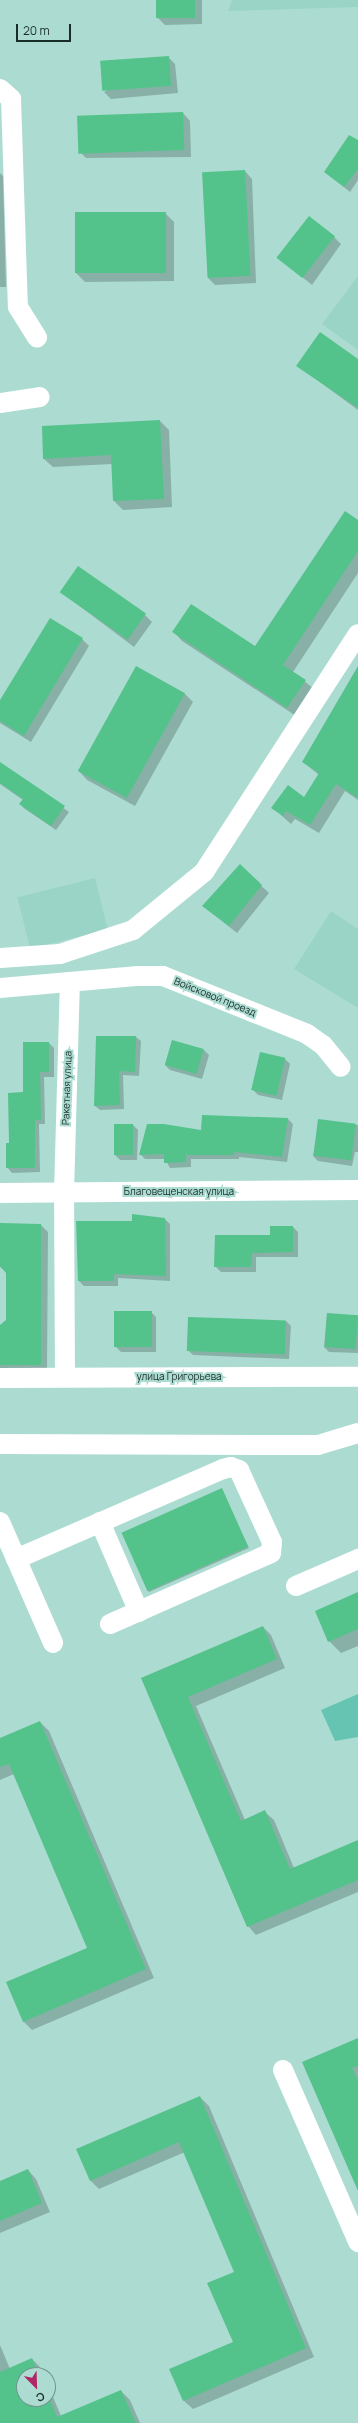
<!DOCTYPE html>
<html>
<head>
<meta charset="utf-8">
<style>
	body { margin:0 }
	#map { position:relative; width:358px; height:2423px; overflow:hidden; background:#acdcd1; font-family:Manrope,sans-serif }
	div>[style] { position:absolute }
	.built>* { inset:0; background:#9ad4c6; transform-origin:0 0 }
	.green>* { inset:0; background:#66c5b2 }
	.shadow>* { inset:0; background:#0003 }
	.building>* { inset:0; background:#54c28b; transform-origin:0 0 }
	.minor>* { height:20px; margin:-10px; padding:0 10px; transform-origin:10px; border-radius:10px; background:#fff }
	span { translate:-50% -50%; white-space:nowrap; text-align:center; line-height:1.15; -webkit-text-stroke:4px #acdcd1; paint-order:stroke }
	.street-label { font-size:10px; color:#192c28 }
	.north { position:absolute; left:16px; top:2367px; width:40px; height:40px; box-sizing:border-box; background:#acdcd1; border:1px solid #71968d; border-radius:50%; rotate:157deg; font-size:11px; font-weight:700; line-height:16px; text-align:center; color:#192c28 }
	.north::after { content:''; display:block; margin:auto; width:14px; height:18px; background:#b12765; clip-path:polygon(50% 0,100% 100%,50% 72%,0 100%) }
	.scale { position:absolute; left:16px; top:24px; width:55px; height:18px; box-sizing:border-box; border:2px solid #192c28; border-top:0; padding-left:5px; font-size:12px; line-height:14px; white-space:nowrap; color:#192c28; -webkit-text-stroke:3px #acdcd1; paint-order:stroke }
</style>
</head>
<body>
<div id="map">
	<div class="built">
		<div style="clip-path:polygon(232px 0,358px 0,358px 7px,228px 11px)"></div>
		<div style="clip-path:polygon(358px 276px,358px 350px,322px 324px)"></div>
		<div style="left:95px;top:878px;width:53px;height:80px;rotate:76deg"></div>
		<div style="clip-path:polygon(331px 911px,358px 929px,358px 1008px,294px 969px)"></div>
	</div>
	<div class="green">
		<div style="clip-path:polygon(358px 1694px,358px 1737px,335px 1741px,321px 1710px)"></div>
	</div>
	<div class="shadow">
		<div style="clip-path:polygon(157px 0,202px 0,202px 24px,165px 25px,157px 17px)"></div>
		<div style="clip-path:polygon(168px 57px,175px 64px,178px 93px,111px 99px,104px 92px)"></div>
		<div style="clip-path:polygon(183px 113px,190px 121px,191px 157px,86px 158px,79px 151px)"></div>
		<div style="clip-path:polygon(358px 141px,358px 180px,350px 192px,325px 172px)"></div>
		<div style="clip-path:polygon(245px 171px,252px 179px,256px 283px,215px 285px,208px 278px,204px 173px)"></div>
		<div style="clip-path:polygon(0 173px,3px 176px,6px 287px,0 287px)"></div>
		<div style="clip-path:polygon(165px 213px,174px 222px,174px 281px,85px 282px,76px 273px)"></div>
		<div style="clip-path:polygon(334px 237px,341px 244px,312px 285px,281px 260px)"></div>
		<div style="clip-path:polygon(358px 360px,358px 410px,298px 366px)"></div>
		<div style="clip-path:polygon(160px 421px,169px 430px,172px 507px,123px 510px,114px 501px,112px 464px,53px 467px,44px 459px)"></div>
		<div style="clip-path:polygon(358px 521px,358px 573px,293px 672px,314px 689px,296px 716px,182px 641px,174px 632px,256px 648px)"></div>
		<div style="clip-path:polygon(61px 592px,145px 615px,152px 622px,134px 647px)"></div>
		<div style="clip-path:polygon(82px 639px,89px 646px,31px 742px,0 723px,0 702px)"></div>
		<div style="clip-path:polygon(358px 667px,358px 800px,345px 791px,319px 833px,295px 819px,291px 824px,273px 808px,305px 799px,319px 775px,303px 762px)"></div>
		<div style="clip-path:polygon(184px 693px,193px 702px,135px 806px,87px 780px,79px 771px)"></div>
		<div style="clip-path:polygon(0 764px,69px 812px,56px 830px,25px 809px,20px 804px,23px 800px,0 784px)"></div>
		<div style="clip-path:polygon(240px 866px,269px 893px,237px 933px,203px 906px)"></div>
		<div style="clip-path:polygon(97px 1037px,136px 1037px,141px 1041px,139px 1076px,123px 1075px,124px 1109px,100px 1110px,95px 1106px)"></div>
		<div style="clip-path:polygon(172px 1041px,204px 1050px,209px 1055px,202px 1079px,170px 1070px,165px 1065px)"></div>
		<div style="clip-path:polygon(49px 1043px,54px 1048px,54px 1077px,44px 1077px,45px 1124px,39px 1124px,40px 1172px,12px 1173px,7px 1167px,24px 1093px)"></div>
		<div style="clip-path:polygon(285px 1059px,290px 1064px,282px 1100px,258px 1095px,253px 1090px)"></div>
		<div style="clip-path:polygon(288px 1119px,293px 1124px,287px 1162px,239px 1157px,239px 1159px,191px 1159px,191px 1167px,170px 1168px,165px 1159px,145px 1159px,140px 1154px,202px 1131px)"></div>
		<div style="clip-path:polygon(319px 1120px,358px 1125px,358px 1152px,355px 1152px,352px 1166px,318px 1161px,313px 1156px)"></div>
		<div style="clip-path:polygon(115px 1125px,133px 1125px,138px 1130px,137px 1160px,120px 1160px,115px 1155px)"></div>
		<div style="clip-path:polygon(165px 1219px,170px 1224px,170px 1281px,118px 1278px,118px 1286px,84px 1286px,79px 1281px,133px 1222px)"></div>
		<div style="clip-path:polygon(0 1224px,41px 1225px,48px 1232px,47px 1372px,0 1372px,0 1326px,7px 1320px,7px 1272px,0 1267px)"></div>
		<div style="clip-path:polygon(293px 1227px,298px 1232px,298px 1257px,256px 1257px,256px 1272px,221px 1272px,216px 1267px)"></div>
		<div style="clip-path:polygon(151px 1312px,156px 1317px,156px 1352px,121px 1352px,116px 1347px)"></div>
		<div style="clip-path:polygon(327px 1314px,358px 1316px,358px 1353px,329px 1352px,324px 1347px)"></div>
		<div style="clip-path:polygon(286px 1321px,291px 1326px,289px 1359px,193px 1355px,188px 1350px)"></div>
		<div style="clip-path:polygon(222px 1490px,249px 1548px,149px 1592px,147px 1589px)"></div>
		<div style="clip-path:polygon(358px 1593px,358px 1646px,341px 1653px,329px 1641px)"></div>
		<div style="clip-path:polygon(263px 1627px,271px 1635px,285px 1668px,196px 1706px,245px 1820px,265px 1812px,274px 1820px,294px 1868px,358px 1846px,358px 1892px,256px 1935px,248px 1926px,142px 1678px)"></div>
		<div style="clip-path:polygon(40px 1722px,49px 1731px,154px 1978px,32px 2030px,23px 2021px,88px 1948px,14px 1774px,0 1780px,0 1739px)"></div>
		<div style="clip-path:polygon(358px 2039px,358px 2189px,303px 2063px)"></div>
		<div style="clip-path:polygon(200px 2097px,209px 2106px,314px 2357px,193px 2409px,184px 2401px,171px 2369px,234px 2342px,235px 2272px,185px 2152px,99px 2189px,90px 2180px)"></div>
		<div style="clip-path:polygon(28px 2170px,36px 2179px,50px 2212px,0 2233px,0 2182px)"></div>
		<div style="clip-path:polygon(0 2345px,10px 2369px,32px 2359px,41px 2368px,44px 2375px,24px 2375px,24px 2399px,48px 2399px,48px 2385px,61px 2416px,121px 2391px,130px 2400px,140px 2423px,0 2423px)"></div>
	</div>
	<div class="building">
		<div style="left:156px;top:0;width:39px;height:18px"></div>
		<div style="left:169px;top:56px;width:30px;height:69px;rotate:86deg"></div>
		<div style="left:183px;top:112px;width:38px;height:106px;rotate:88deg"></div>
		<div style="clip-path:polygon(349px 135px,358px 140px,358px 169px,344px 187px,324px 172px)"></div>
		<div style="left:245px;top:170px;width:106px;height:43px;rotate:87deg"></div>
		<div style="left:166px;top:212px;width:61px;height:91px;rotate:90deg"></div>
		<div style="left:309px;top:216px;width:33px;height:53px;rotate:38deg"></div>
		<div style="clip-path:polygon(320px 332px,358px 359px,358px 408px,296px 366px)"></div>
		<div style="clip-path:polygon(160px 420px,164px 499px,113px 501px,111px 455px,43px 459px,42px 426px)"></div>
		<div style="clip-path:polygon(345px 511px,358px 520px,358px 551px,283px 665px,306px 680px,287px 708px,172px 632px,191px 604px,255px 646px)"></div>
		<div style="left:78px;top:566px;width:83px;height:32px;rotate:35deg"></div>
		<div style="clip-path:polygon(50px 618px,83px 638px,24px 736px,0 721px,0 700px)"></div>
		<div style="left:136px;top:666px;width:56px;height:120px;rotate:29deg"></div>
		<div style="clip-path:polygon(358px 666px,358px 798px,336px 784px,310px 825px,286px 811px,283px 816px,271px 808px,288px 785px,304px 797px,319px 773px,302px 762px)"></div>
		<div style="clip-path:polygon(0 762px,65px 806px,51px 826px,19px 804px,23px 799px,0 783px)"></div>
		<div style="clip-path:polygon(240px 864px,262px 885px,229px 926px,202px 906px)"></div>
		<div style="clip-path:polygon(96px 1036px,136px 1036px,135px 1072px,119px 1071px,120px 1105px,94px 1106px)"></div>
		<div style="left:172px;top:1040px;width:33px;height:26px;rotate:16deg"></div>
		<div style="clip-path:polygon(23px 1042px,49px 1042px,49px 1072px,40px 1072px,41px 1120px,35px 1120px,35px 1168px,6px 1168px,6px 1143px,9px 1143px,8px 1093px,23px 1092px)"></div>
		<div style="left:260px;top:1052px;width:26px;height:39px;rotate:13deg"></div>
		<div style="clip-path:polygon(202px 1115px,288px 1118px,282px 1157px,234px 1152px,234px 1155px,186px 1155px,186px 1162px,164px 1163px,164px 1154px,139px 1155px,147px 1124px,164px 1124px,201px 1130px)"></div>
		<div style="left:318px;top:1119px;width:38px;height:37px;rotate:7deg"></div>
		<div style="left:114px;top:1124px;width:19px;height:31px"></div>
		<div style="clip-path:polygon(132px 1214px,165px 1218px,166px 1276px,114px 1274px,114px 1281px,78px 1281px,76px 1221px,132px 1221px)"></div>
		<div style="clip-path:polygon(0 1223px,41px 1224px,41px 1365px,0 1365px,0 1325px,6px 1320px,6px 1273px,0 1266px)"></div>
		<div style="clip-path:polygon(270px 1226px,293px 1226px,293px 1252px,252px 1253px,251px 1267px,214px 1267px,215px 1235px,270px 1235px)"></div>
		<div style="left:114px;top:1311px;width:38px;height:36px"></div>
		<div style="left:327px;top:1313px;width:31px;height:34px;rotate:4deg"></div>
		<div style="left:188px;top:1317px;width:98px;height:34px;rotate:2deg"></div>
		<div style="left:222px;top:1488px;width:64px;height:110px;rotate:66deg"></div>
		<div style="clip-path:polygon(358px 1592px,358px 1629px,328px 1642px,315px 1611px)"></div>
		<div style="clip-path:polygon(263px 1626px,277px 1659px,188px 1697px,241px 1821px,265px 1810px,290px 1869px,358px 1840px,358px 1880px,247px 1927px,141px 1678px)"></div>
		<div style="clip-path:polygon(40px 1721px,146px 1969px,23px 2022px,6px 1982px,87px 1948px,9px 1764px,0 1767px,0 1738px)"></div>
		<div style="clip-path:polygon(358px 2038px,358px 2066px,352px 2068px,358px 2081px,358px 2191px,302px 2062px)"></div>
		<div style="clip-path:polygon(200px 2096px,306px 2348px,183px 2401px,169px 2369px,233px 2342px,207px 2283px,234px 2272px,179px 2142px,90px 2181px,76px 2149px)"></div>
		<div style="clip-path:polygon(28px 2169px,42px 2203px,0 2221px,0 2181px)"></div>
		<div style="clip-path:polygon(32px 2358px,39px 2375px,24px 2375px,24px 2399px,48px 2399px,48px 2396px,57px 2417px,121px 2390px,136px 2423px,0 2423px,0 2372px)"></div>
	</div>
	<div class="minor">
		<div style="left:0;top:89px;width:15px;rotate:42deg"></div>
		<div style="left:11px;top:99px;width:208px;rotate:88.1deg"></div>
		<div style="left:18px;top:307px;width:36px;rotate:58deg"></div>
		<div style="left:0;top:403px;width:40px;rotate:-8.5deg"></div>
		<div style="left:0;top:958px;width:60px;rotate:-3.8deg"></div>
		<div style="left:60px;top:954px;width:77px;rotate:-18.2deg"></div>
		<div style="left:133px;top:930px;width:92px;rotate:-39.2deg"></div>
		<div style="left:204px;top:872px;width:283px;rotate:-57.1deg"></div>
		<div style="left:0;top:988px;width:139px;rotate:-5deg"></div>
		<div style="left:138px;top:976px;width:25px"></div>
		<div style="left:163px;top:976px;width:155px;rotate:21.9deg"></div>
		<div style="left:307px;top:1034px;width:19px;rotate:35deg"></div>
		<div style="left:323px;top:1045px;width:28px;rotate:51deg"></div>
		<div style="left:0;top:1193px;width:358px;rotate:-0.5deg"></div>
		<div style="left:65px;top:1377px;width:184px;rotate:-90.3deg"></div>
		<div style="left:64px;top:1193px;width:211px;rotate:-88.4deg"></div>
		<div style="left:0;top:1378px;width:358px;rotate:-0.2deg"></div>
		<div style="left:0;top:1444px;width:318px;rotate:0.2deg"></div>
		<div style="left:318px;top:1445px;width:42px;rotate:-16.7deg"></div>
		<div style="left:0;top:1522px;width:132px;rotate:66.3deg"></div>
		<div style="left:100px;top:1522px;width:98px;rotate:66.6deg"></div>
		<div style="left:16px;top:1559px;width:226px;rotate:-23.5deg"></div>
		<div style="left:223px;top:1469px;width:8px;rotate:-14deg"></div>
		<div style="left:231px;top:1467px;width:9px;rotate:21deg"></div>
		<div style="left:239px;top:1470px;width:79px;rotate:65.4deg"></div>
		<div style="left:272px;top:1542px;width:11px;rotate:95deg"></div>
		<div style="left:271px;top:1553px;width:176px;rotate:156.2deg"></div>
		<div style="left:296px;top:1586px;width:68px;rotate:-23.5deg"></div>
		<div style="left:283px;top:2070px;width:188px;rotate:66.4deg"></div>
	</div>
	<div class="street-label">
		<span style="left:215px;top:997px;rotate:22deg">Войсковой проезд</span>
		<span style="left:67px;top:1088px;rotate:-88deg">Ракетная улица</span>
		<span style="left:179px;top:1192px">Благовещенская улица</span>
		<span style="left:179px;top:1377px">улица Григорьева</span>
	</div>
	<div class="north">С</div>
	<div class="scale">20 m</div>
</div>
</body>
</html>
